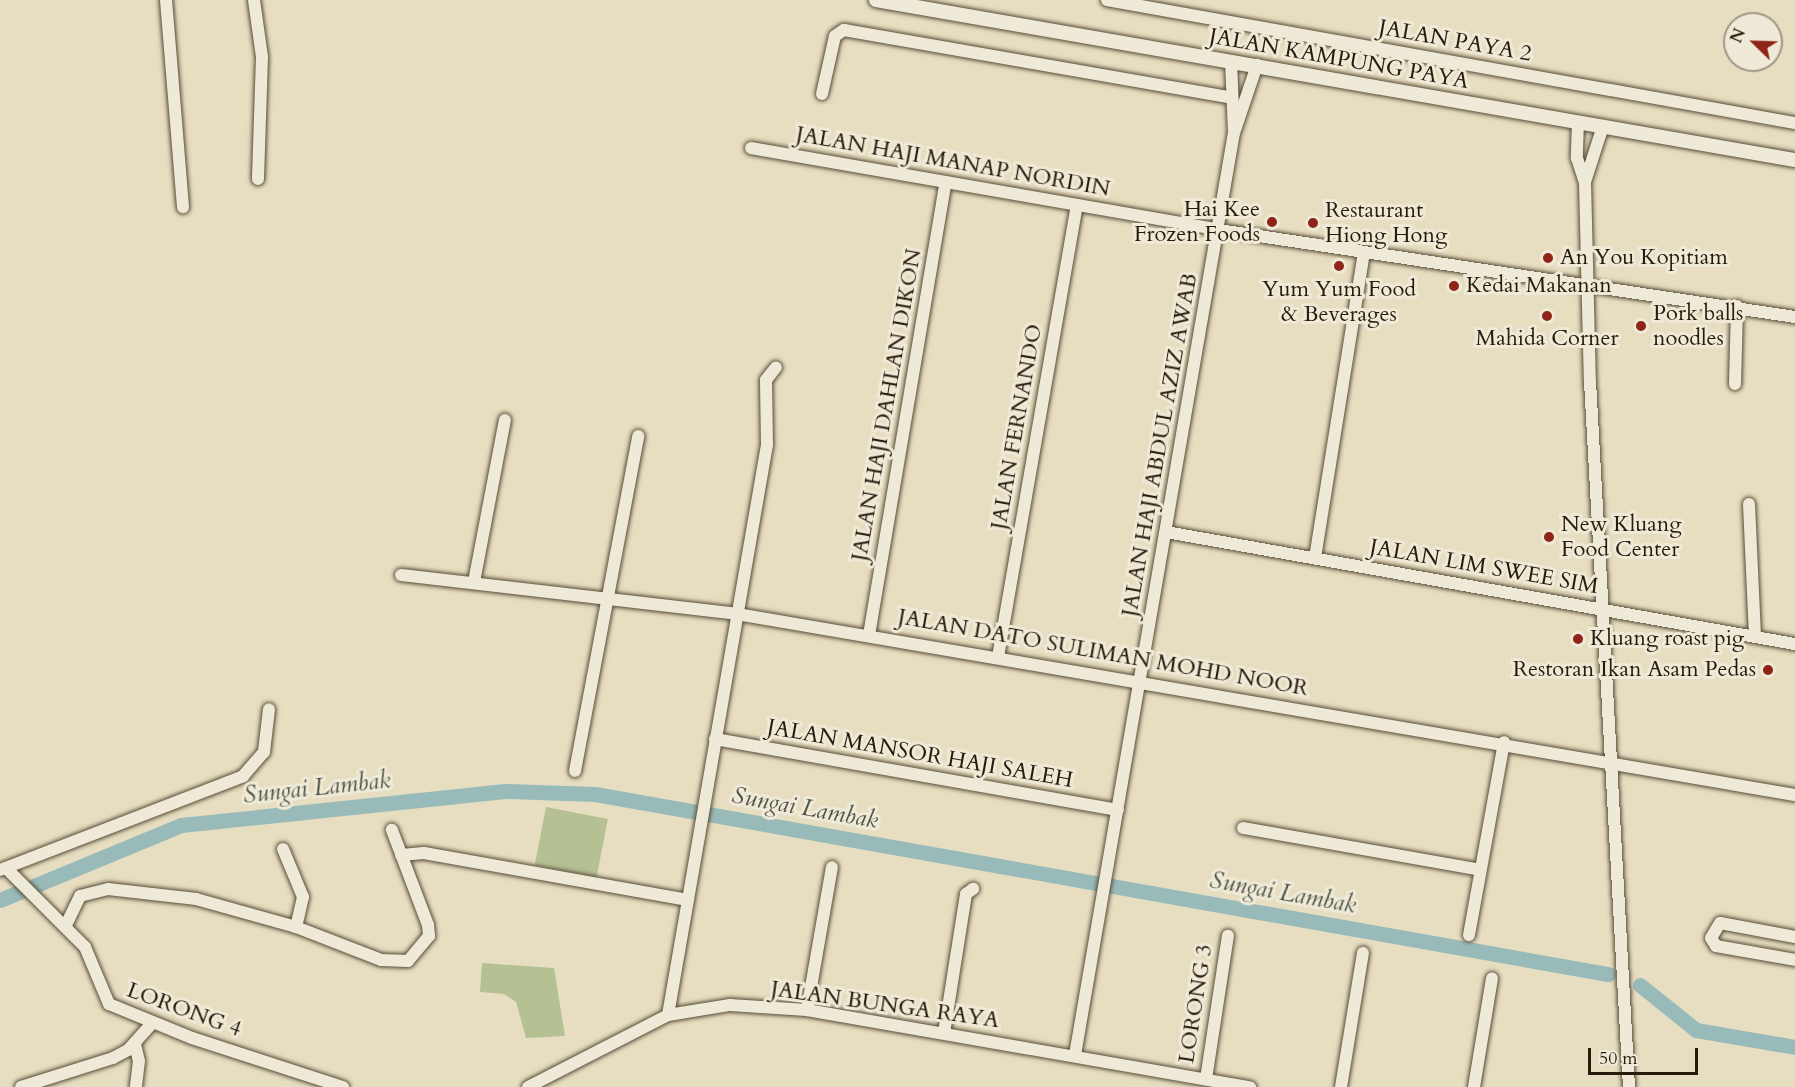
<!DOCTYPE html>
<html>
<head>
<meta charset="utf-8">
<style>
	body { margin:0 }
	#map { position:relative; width:1795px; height:1087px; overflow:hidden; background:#e7dec1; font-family:Cardo,serif }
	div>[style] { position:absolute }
	.green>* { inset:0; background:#b5c193; transform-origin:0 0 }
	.canal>* { height:15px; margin:-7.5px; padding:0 7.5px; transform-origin:7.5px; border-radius:7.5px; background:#98bbba }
	.roads { filter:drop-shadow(0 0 2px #574c38) drop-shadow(0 0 2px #574c38) }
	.minor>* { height:12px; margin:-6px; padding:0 6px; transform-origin:6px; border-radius:6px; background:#efead7 }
	.tertiary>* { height:14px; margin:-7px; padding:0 7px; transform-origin:7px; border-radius:7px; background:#efead7 }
	.dots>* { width:16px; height:16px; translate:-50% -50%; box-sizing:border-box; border:3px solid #efead7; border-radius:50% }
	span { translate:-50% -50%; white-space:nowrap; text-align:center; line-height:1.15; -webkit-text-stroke:6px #efead7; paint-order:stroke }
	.street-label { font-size:22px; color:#271b0a }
	.poi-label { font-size:22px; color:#271b0a }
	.right { translate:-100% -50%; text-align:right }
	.left { translate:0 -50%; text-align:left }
	.water-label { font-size:24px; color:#4f5348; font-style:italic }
	.north { position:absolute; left:1723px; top:12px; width:60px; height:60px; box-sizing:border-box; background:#efead7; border:2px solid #9f9785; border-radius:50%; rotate:293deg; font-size:16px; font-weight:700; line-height:24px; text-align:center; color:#271b0a }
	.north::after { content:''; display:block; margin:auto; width:21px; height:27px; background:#8f2418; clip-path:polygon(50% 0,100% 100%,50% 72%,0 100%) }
	.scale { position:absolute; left:1588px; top:1048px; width:110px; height:27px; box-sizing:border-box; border:3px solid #271b0a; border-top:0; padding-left:8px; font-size:18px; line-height:21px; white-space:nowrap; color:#271b0a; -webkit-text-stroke:4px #efead7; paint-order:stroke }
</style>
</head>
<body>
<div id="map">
	<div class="green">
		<div style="left:546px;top:807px;width:63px;height:59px;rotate:11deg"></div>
		<div style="clip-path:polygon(482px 963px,554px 968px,565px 1036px,526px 1038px,516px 1002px,504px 994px,480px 992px)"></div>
	</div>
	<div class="canal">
		<div style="left:0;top:900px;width:196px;rotate:-22.5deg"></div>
		<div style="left:181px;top:825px;width:328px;rotate:-6deg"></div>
		<div style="left:507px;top:791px;width:88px;rotate:2deg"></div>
		<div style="left:595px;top:794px;width:1029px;rotate:10.08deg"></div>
		<div style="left:1640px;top:985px;width:72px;rotate:38.8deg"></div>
		<div style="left:1696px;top:1030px;width:100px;rotate:9.7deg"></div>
	</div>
	<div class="roads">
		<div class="minor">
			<div style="left:166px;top:0;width:208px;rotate:85.3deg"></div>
			<div style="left:254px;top:0;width:58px;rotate:82deg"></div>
			<div style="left:262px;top:57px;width:122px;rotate:91.9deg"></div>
			<div style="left:1107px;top:0;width:699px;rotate:10.14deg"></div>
			<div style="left:1231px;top:61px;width:71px;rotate:87.6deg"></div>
			<div style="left:822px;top:94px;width:59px;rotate:-77.4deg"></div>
			<div style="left:835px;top:36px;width:11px;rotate:-34deg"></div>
			<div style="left:844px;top:30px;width:394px;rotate:9.9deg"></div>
			<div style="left:1578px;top:122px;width:36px;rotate:92deg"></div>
			<div style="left:1577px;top:158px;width:25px;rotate:72deg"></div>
			<div style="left:1585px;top:182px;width:199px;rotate:88.6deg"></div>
			<div style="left:1590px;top:381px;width:707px;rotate:86.84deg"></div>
			<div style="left:751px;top:148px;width:475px;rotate:9.9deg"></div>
			<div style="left:1219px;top:230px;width:583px;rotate:8.59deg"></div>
			<div style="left:1585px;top:182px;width:59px;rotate:-72.2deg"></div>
			<div style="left:1735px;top:384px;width:78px;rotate:-88.5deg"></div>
			<div style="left:1749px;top:504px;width:133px;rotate:87.4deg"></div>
			<div style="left:1166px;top:532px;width:639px;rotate:10.1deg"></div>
			<div style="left:1315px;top:558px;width:309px;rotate:-80.9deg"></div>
			<div style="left:401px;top:575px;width:338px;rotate:6.6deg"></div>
			<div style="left:737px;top:614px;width:1073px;rotate:9.71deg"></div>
			<div style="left:474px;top:582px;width:165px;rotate:-79.2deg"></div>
			<div style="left:869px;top:635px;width:459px;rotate:-80.4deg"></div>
			<div style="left:998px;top:657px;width:459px;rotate:-80.1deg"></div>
			<div style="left:715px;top:739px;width:409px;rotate:10deg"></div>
			<div style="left:575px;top:771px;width:341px;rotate:-79.3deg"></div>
			<div style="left:1243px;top:828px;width:241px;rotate:10deg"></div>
			<div style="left:283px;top:849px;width:52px;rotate:67.4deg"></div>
			<div style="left:303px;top:897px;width:31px;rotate:103deg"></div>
			<div style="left:401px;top:855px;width:23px;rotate:-5deg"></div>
			<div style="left:424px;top:853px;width:268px;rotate:10.1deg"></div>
			<div style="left:6px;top:868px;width:112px;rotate:45deg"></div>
			<div style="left:85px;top:947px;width:62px;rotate:67.2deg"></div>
			<div style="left:109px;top:1004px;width:90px;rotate:22.3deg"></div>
			<div style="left:192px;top:1038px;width:159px;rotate:18deg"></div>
			<div style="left:0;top:870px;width:261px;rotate:-21.1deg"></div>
			<div style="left:243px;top:776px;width:32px;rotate:-49deg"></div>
			<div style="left:264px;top:752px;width:43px;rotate:-83.4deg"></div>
			<div style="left:66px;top:925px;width:32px;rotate:-64deg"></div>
			<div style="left:80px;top:896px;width:29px;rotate:-14deg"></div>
			<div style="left:108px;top:889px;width:89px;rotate:6.5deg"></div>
			<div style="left:196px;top:899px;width:104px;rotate:15.6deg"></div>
			<div style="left:296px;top:927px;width:91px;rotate:21.2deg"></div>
			<div style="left:381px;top:960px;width:27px;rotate:2deg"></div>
			<div style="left:408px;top:961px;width:33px;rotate:-50deg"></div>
			<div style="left:429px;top:936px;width:11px;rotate:-95deg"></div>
			<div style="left:428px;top:925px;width:102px;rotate:-110.8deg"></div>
			<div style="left:1469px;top:935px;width:196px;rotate:-79.7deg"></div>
			<div style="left:1795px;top:937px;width:76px;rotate:-169.4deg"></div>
			<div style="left:1720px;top:923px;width:17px;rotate:121deg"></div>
			<div style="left:1711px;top:938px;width:9px;rotate:58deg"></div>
			<div style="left:1716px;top:946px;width:80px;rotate:10deg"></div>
			<div style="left:807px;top:1010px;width:145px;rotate:-80.1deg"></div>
			<div style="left:668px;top:1015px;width:579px;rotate:-80.15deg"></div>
			<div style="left:767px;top:445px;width:65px;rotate:-90.9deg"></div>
			<div style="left:766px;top:380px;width:16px;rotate:-52deg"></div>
			<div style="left:944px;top:1033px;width:141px;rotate:-81deg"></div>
			<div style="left:966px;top:894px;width:9px;rotate:-36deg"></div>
			<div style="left:135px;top:1044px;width:17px;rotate:77deg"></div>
			<div style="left:139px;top:1061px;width:26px;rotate:97deg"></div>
			<div style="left:1075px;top:1055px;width:936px;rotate:-80.22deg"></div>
			<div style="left:1234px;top:133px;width:72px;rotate:-71.3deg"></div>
			<div style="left:1206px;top:1079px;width:145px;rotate:-81.3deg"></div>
			<div style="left:21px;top:1087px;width:96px;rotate:-17.5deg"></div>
			<div style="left:113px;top:1058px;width:17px;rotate:-28deg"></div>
			<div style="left:128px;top:1050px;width:36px;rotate:-48deg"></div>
			<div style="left:528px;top:1087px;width:157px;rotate:-27.2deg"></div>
			<div style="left:668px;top:1015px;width:63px;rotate:-9.2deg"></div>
			<div style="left:730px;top:1005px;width:77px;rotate:3.7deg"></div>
			<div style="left:807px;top:1010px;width:450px;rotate:9.9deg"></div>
			<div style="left:1341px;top:1087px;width:136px;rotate:-80.7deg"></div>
			<div style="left:1474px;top:1087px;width:110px;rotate:-80.6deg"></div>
		</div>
		<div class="tertiary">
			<div style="left:876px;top:0;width:933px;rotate:9.88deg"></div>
		</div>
	</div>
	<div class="dots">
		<div style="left:1272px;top:222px;background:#8f2418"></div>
		<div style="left:1313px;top:223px;background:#8f2418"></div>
		<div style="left:1548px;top:258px;background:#8f2418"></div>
		<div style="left:1339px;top:266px;background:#8f2418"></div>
		<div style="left:1454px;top:286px;background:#8f2418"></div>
		<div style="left:1547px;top:316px;background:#8f2418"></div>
		<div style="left:1641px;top:326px;background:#8f2418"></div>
		<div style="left:1549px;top:537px;background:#8f2418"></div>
		<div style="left:1578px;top:639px;background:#8f2418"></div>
		<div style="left:1768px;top:670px;background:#8f2418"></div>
	</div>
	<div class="street-label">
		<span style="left:1455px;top:41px;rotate:10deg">JALAN PAYA 2</span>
		<span style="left:1339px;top:59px;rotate:10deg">JALAN KAMPUNG PAYA</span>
		<span style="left:953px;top:162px;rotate:10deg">JALAN HAJI MANAP NORDIN</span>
		<span style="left:887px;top:405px;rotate:-80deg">JALAN HAJI DAHLAN DIKON</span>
		<span style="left:1017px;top:427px;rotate:-80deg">JALAN FERNANDO</span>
		<span style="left:1160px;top:445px;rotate:-80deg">JALAN HAJI ABDUL AZIZ AWAB</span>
		<span style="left:1484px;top:567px;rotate:10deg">JALAN LIM SWEE SIM</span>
		<span style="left:1103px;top:653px;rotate:10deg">JALAN DATO SULIMAN MOHD NOOR</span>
		<span style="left:920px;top:754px;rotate:10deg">JALAN MANSOR HAJI SALEH</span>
		<span style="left:1196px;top:1004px;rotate:-81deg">LORONG 3</span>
		<span style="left:885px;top:1005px;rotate:8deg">JALAN BUNGA RAYA</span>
		<span style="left:184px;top:1010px;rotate:20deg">LORONG 4</span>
	</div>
	<div class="poi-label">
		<span class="right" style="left:1260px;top:222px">Hai Kee<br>Frozen Foods</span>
		<span class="left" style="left:1325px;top:223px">Restaurant<br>Hiong Hong</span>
		<span class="left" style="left:1560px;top:258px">An You Kopitiam</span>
		<span class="left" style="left:1466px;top:286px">Kedai Makanan</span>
		<span style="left:1339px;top:302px">Yum Yum Food<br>&amp; Beverages</span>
		<span class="left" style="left:1653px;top:326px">Pork balls<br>noodles</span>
		<span style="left:1547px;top:339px">Mahida Corner</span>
		<span class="left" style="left:1561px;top:537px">New Kluang<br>Food Center</span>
		<span class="left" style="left:1590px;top:639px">Kluang roast pig</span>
		<span class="right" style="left:1756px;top:670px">Restoran Ikan Asam Pedas</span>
	</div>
	<div class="water-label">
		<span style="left:317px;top:788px;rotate:-6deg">Sungai Lambak</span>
		<span style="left:805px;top:808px;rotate:10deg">Sungai Lambak</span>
		<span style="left:1283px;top:893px;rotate:10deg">Sungai Lambak</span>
	</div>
	<div class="north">N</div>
	<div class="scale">50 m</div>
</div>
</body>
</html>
